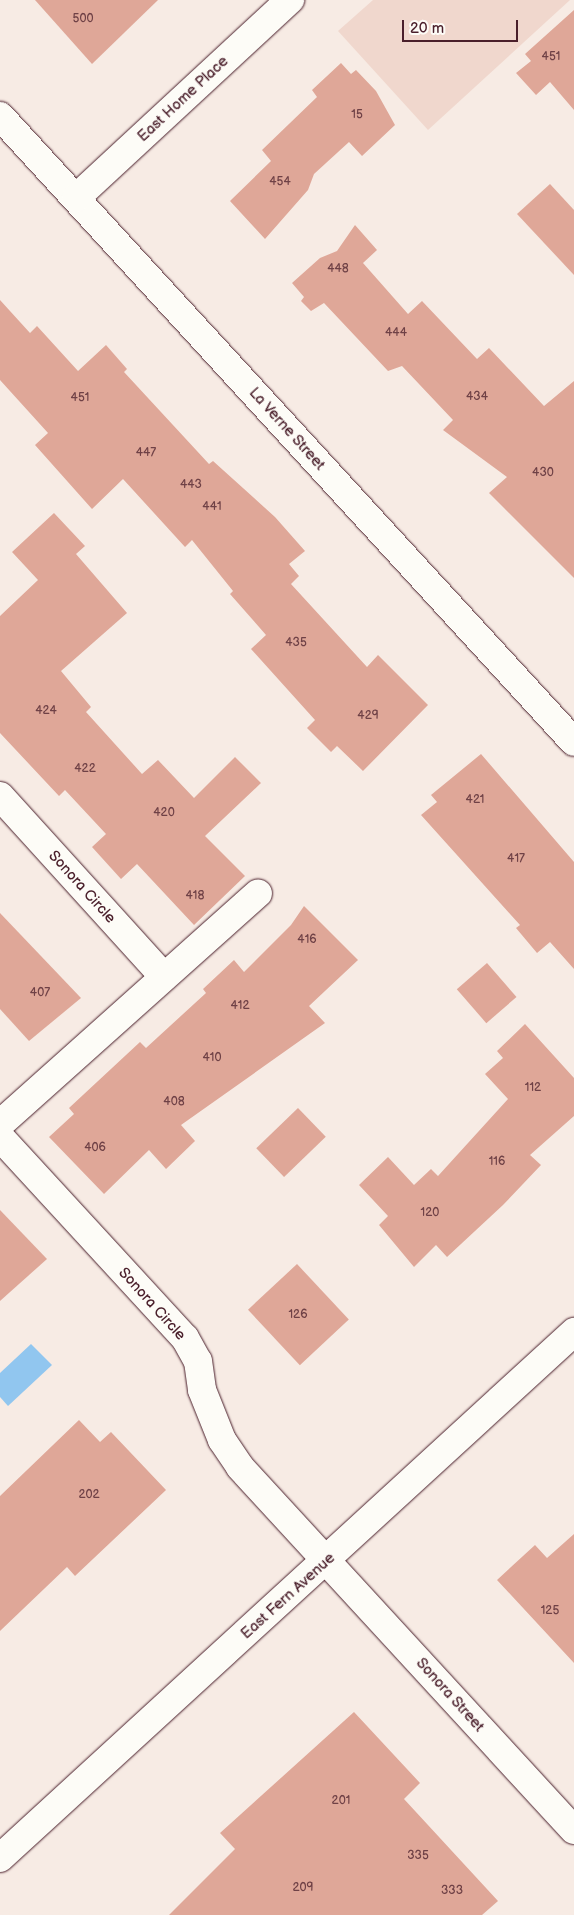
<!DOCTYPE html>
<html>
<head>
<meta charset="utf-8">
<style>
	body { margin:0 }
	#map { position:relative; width:574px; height:1915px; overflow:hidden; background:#f7ebe4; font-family:"Balsamiq Sans",sans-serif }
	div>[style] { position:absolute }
	.built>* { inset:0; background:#f0d7cd }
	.water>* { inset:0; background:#91c6ef }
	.building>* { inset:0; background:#dfa798; transform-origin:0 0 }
	.roads { filter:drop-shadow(0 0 1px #4a1f2b) drop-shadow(0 0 1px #4a1f2b) }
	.minor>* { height:28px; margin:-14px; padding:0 14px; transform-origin:14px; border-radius:14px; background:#fdfcf7 }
	.tertiary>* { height:28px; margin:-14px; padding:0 14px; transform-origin:14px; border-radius:14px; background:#fdfcf7 }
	span { translate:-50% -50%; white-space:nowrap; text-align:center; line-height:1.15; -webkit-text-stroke:5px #fdfcf7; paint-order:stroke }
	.number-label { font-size:12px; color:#6f4146 }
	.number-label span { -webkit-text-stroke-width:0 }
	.street-label { font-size:15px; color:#4a1f2b }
	.scale { position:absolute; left:402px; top:20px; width:116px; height:22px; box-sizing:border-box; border:2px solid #4a1f2b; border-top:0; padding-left:6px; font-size:15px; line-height:18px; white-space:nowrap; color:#4a1f2b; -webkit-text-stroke:4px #fdfcf7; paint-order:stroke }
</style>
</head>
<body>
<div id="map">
	<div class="built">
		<div style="clip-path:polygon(373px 0,570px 0,428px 130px,338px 31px)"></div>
	</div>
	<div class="water">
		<div style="clip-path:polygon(31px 1344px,52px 1365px,8px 1406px,0 1397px,0 1373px)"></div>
	</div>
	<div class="building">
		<div style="clip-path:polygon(35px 0,158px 0,92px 64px)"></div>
		<div style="clip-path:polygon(574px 10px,574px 110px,550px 82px,536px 95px,516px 73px,531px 61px,525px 54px)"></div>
		<div style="clip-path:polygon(341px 63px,351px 74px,356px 70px,376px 91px,395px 125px,362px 156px,349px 142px,314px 174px,308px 190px,265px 239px,230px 201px,271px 161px,262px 150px,317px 97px,312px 90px)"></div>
		<div style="clip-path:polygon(550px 184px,574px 210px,574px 275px,517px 214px)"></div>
		<div style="clip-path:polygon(355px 225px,377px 250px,363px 263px,408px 314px,422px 301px,477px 359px,489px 348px,544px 406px,574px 381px,574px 578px,489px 493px,507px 477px,443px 430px,453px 420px,402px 366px,388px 371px,324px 303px,311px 311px,301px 301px,304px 297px,292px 283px,320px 258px,337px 251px)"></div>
		<div style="clip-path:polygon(0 300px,30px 333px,37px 326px,78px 371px,106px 345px,127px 369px,124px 372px,209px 464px,213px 461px,275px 517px,305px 551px,289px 564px,299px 576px,291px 584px,367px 667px,378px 655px,428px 705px,363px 771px,337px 746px,331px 752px,307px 728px,315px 720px,251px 649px,266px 635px,230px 594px,233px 591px,192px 540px,185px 547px,123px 479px,92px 509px,35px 445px,48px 433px,0 380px)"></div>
		<div style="clip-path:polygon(54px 513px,85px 546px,76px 554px,127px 613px,61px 671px,91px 707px,86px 712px,142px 774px,158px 760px,194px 798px,235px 757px,261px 783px,205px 836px,245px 876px,194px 925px,137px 864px,121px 879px,92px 847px,106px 834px,65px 790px,59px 796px,0 733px,0 616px,38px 580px,12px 552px)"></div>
		<div style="clip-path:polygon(481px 754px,574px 862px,574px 969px,550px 942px,537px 953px,516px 928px,520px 925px,421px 815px,437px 802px,431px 795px)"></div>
		<div style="clip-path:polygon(304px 906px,358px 960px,309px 1006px,325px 1023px,181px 1125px,195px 1141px,166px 1169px,149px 1150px,104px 1194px,49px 1137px,74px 1114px,69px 1108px,140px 1042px,146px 1048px,206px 993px,203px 989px,234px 960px,244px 972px,291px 925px)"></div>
		<div style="clip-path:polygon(0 913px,81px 998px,29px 1041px,0 1009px)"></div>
		<div style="left:487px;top:963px;width:45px;height:40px;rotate:49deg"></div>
		<div style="clip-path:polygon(525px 1024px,574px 1078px,574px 1116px,530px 1155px,541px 1165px,503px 1205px,447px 1257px,436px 1245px,414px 1267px,379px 1225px,388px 1216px,359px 1185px,388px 1157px,414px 1185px,431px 1169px,438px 1176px,508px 1099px,485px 1074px,503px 1058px,497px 1051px)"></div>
		<div style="left:298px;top:1108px;width:40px;height:58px;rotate:46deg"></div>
		<div style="clip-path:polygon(0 1210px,47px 1259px,0 1301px)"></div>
		<div style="left:297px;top:1264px;width:76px;height:67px;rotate:47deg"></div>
		<div style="clip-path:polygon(79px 1420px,100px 1442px,111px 1432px,166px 1490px,75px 1576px,67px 1567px,0 1631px,0 1496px)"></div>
		<div style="clip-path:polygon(574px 1534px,574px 1663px,497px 1580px,535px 1545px,547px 1558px)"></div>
		<div style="clip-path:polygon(354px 1712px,420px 1783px,404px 1799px,498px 1901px,482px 1915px,169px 1915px,235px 1849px,220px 1833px)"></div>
	</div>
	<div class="roads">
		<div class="minor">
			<div style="left:0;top:116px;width:849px;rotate:47.48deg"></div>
			<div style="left:76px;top:198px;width:292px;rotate:-42.8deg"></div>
			<div style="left:0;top:796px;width:244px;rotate:47.8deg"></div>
			<div style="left:0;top:1124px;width:346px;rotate:-41.8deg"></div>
			<div style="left:0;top:1137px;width:273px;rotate:47.4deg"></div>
			<div style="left:185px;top:1338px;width:26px;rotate:61deg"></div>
			<div style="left:198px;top:1361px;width:29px;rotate:82deg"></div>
			<div style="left:202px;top:1390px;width:54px;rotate:68.2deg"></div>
			<div style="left:222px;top:1440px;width:32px;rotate:56deg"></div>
			<div style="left:240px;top:1467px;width:493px;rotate:47.4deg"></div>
		</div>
		<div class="tertiary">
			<div style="left:0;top:1858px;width:779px;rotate:-42.5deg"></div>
		</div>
	</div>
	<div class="number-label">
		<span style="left:83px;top:19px">500</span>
		<span style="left:551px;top:57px">451</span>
		<span style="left:357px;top:115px">15</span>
		<span style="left:280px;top:182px">454</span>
		<span style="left:338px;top:269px">448</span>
		<span style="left:396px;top:333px">444</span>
		<span style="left:477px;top:397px">434</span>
		<span style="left:80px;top:398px">451</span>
		<span style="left:146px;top:453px">447</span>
		<span style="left:543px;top:473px">430</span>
		<span style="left:191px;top:485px">443</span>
		<span style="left:212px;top:507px">441</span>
		<span style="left:296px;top:643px">435</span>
		<span style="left:46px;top:711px">424</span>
		<span style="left:368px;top:716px">429</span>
		<span style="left:85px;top:769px">422</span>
		<span style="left:475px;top:800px">421</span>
		<span style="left:164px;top:813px">420</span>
		<span style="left:516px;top:859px">417</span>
		<span style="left:195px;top:896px">418</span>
		<span style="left:307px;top:940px">416</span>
		<span style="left:40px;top:993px">407</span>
		<span style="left:240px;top:1006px">412</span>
		<span style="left:212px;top:1058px">410</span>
		<span style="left:533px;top:1088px">112</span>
		<span style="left:174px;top:1102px">408</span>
		<span style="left:95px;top:1148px">406</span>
		<span style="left:497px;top:1162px">116</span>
		<span style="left:430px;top:1213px">120</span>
		<span style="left:298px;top:1315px">126</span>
		<span style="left:89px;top:1495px">202</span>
		<span style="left:550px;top:1611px">125</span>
		<span style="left:341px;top:1801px">201</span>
		<span style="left:418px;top:1856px">335</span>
		<span style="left:303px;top:1888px">209</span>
		<span style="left:452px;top:1891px">333</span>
	</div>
	<div class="street-label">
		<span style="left:183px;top:99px;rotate:-43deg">East Home Place</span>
		<span style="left:287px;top:429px;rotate:48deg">La Verne Street</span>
		<span style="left:82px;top:887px;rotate:48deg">Sonora Circle</span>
		<span style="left:152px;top:1304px;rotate:48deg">Sonora Circle</span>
		<span style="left:288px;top:1596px;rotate:-42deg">East Fern Avenue</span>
		<span style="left:450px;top:1695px;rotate:48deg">Sonora Street</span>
	</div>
	<div class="scale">20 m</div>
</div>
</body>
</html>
